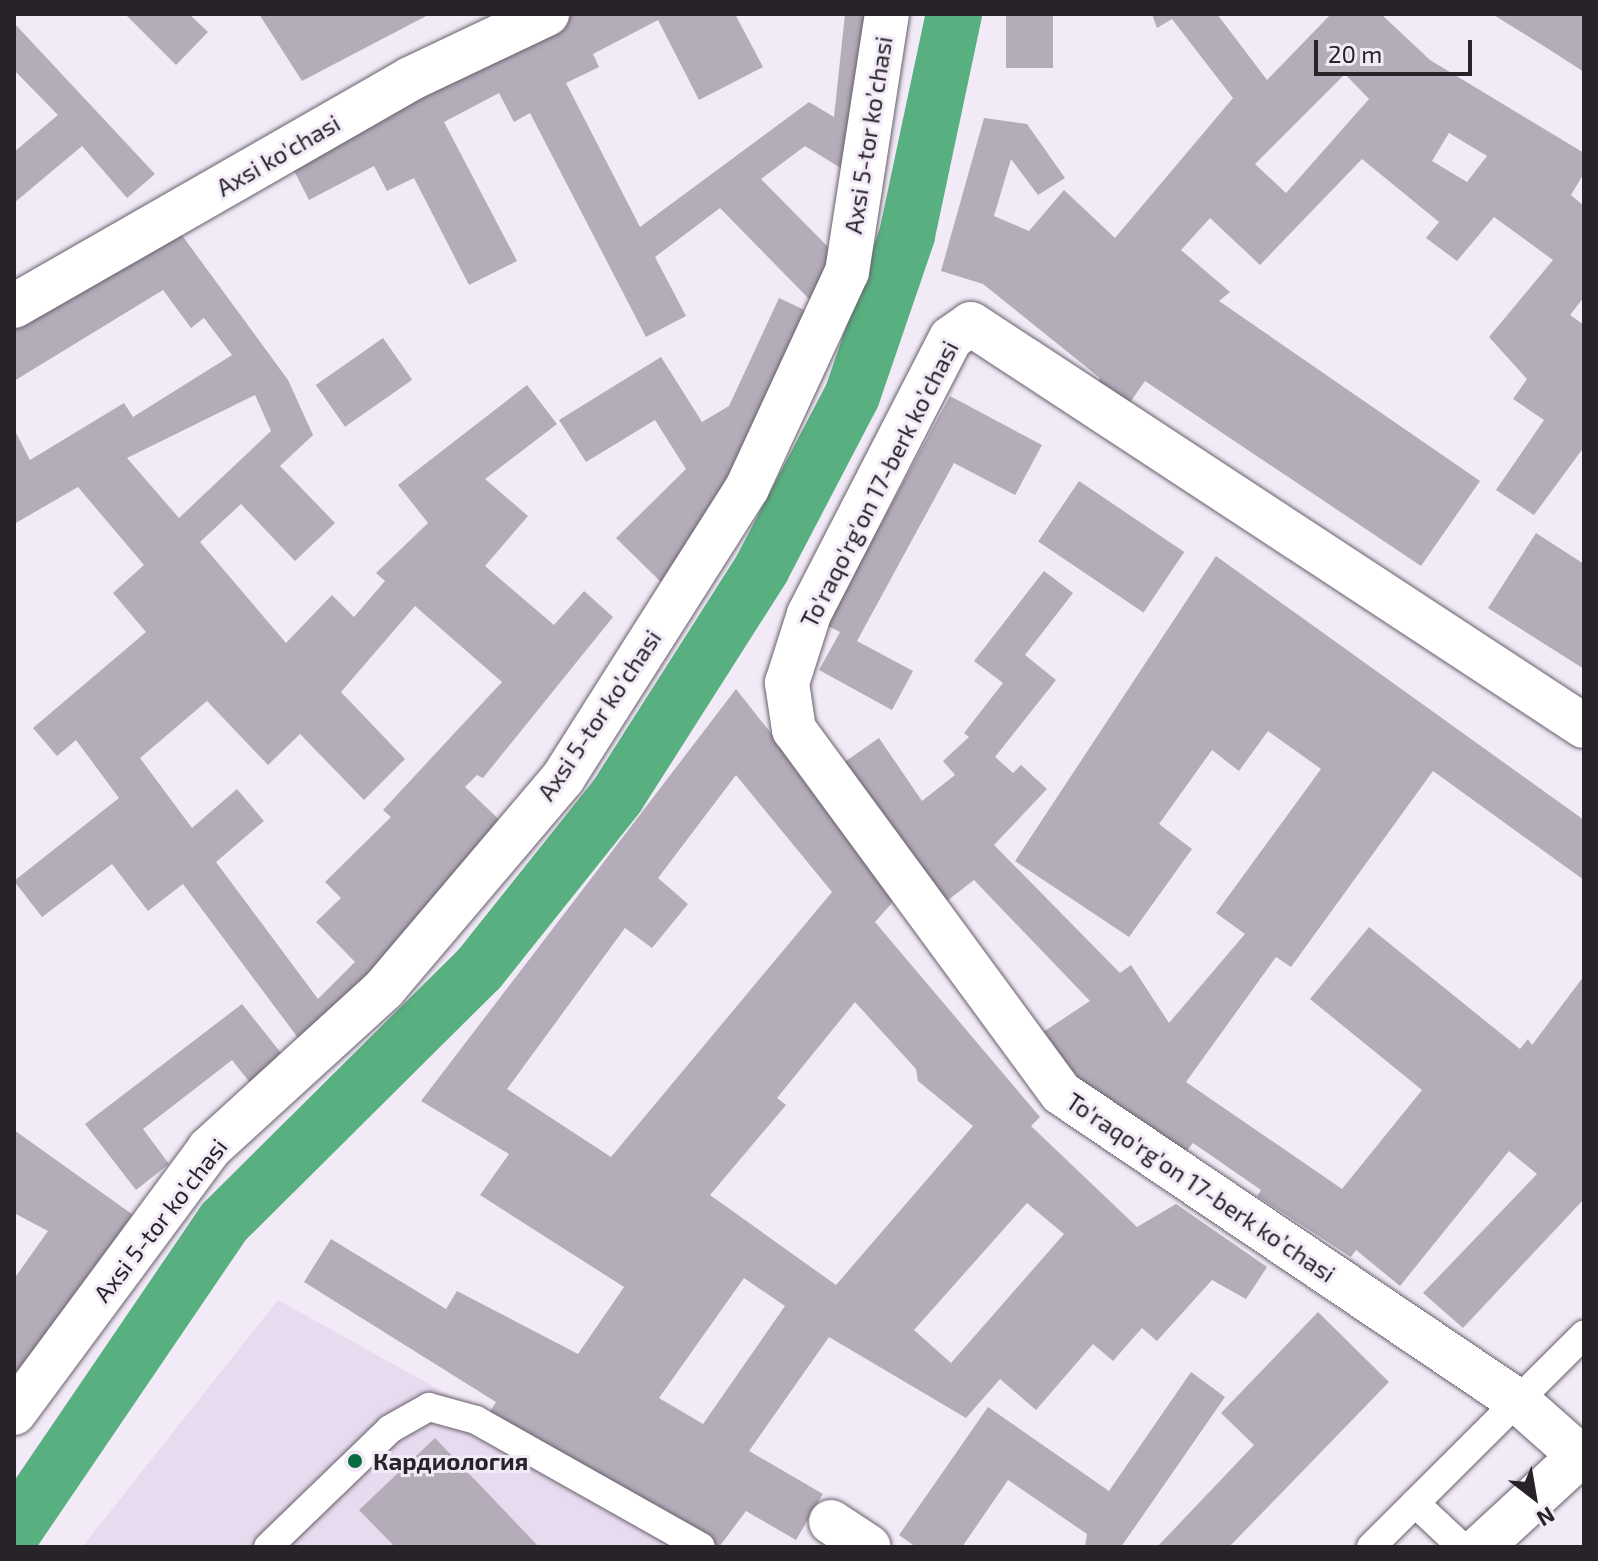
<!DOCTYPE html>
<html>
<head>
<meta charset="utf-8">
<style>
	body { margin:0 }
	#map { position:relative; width:1598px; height:1561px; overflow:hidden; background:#f2eaf7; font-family:"Exo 2",sans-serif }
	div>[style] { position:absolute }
	.built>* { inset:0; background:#e8dbef }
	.canal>* { height:56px; margin:-28px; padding:0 28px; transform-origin:28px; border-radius:28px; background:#58af80 }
	.building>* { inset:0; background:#b4acb9; transform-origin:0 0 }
	.roads { filter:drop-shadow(0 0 2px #67606b) drop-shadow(0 0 2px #67606b) }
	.service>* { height:28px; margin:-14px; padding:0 14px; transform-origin:14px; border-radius:14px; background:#fff }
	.minor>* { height:44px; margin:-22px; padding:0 22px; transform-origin:22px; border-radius:22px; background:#fff }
	.tertiary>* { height:44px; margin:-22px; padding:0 22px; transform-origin:22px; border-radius:22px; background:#fff }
	.secondary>* { height:44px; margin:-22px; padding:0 22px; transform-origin:22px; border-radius:22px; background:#fff }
	.dots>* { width:22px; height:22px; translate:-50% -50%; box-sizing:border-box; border:4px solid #f2eaf7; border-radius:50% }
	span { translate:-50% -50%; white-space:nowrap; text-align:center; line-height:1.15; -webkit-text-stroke:6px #f2eaf7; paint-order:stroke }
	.street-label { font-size:24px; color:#272328 }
	.poi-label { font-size:24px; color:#272328; font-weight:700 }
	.left { translate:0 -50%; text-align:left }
	.frame { position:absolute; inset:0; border:16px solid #272328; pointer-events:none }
	.north { position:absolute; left:1494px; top:1457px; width:80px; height:80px; -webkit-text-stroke:6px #f2eaf7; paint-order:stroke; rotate:149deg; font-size:22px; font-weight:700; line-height:32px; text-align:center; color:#272328 }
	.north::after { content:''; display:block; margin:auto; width:28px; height:36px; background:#272328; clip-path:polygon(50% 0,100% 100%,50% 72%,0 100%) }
	.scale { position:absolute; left:1314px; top:40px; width:158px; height:36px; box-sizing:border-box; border:4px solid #272328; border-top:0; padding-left:10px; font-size:24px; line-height:28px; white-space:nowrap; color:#272328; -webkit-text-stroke:6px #f2eaf7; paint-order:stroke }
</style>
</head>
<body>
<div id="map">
	<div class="built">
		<div style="clip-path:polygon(278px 1300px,488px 1417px,717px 1547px,82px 1547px)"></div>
	</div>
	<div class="canal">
		<div style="left:14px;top:1531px;width:374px;rotate:-55.8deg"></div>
		<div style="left:224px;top:1222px;width:359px;rotate:-44.8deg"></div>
		<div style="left:479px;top:969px;width:221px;rotate:-51.4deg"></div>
		<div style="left:617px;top:796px;width:270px;rotate:-57.5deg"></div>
		<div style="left:762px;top:568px;width:194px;rotate:-62.4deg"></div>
		<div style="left:852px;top:396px;width:170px;rotate:-71.1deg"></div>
		<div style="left:907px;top:235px;width:226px;rotate:-78deg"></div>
	</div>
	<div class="building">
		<div style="clip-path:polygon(125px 14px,189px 14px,208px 32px,176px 65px)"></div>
		<div style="clip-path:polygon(259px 14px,430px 14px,302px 81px)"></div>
		<div style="clip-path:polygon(567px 14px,735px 14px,763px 67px,699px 100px,658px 20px,593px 54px,599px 67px,566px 83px,640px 227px,809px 102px,834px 117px,845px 14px,877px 14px,844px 170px,805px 146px,761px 179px,833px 252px,811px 301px,720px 208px,655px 257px,686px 316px,646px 337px,530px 113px,514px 122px,499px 93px,444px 122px,517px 261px,469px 285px,414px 178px,387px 191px,374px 166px,309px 200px,288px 159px)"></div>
		<div style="left:1006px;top:14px;width:47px;height:54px"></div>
		<div style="clip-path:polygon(evenodd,1152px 14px,1217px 14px,1267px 80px,1331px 14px,1381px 14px,1430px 60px,1584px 153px,1584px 173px,1571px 195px,1584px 206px,1584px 297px,1570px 315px,1584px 325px,1584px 447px,1534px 515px,1496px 490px,1544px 420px,1513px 399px,1527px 379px,1489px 337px,1553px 260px,1494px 217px,1457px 261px,1426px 238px,1439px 222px,1362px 159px,1260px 265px,1210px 218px,1181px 250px,1230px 292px,1219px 301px,1480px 481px,1421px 566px,1145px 381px,1124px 411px,1092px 393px,1100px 378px,983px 284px,941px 271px,984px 118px,1027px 124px,1065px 178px,1038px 195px,1011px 159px,994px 216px,1029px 231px,1064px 190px,1115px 238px,1233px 98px,1172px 19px,1157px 28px,1152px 14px,1345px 74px,1369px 99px,1286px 193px,1255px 164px,1345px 74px,1152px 14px,1449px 133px,1487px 156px,1467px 182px,1432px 161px,1449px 133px)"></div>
		<div style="clip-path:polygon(1492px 14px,1584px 14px,1584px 72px,1550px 50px)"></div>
		<div style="clip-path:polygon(14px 23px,155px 174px,127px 198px,82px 146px,14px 203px,14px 152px,58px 115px,14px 70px)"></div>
		<div style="clip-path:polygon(evenodd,173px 223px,288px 380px,313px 435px,280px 466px,335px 523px,295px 561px,241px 504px,200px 542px,286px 643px,332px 595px,354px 617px,385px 581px,376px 573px,428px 523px,398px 485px,527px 385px,557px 424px,485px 479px,528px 516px,485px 566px,554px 625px,584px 591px,613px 617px,483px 778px,477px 775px,465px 787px,512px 832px,310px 1054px,183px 884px,148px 911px,112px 864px,42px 917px,14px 881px,119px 798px,76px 740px,57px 756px,33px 728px,146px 632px,113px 593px,144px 565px,78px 487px,14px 524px,14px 429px,30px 460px,124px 403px,133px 417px,232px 355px,204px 318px,191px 328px,163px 290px,14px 381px,14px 317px,173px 223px,255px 395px,271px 431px,179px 518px,127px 458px,255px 395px,173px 223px,415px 606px,502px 682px,383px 810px,391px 817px,325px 882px,341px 898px,316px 922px,355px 962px,318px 999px,216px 862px,264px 821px,237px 789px,192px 828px,140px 758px,207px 701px,268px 765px,300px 734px,364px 800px,405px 759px,341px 692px,415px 606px)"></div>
		<div style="clip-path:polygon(779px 298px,815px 315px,738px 482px,665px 586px,616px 538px,686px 469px,655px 420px,586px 462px,559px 420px,661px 357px,702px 422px,729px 406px)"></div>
		<div style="left:383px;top:338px;width:51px;height:82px;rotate:55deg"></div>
		<div style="clip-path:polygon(950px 396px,1042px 445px,1015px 495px,954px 463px,857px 641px,913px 671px,892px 710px,819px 670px,840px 632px,826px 625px)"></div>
		<div style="left:1079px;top:481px;width:127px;height:73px;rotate:34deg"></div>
		<div style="clip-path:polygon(1536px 533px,1584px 564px,1584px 669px,1488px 608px)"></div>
		<div style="clip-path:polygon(1216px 556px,1584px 820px,1584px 880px,1433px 771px,1291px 967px,1276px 957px,1186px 1082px,1342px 1189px,1422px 1090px,1310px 999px,1369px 927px,1520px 1049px,1528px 1039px,1532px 1045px,1584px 976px,1584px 1199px,1463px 1328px,1423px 1293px,1537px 1174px,1509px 1151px,1400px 1286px,1356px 1250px,1351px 1257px,1257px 1196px,1261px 1190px,1193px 1143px,1179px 1160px,1093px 1106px,1043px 1032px,1090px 1001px,974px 880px,934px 911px,833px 770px,879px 738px,922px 801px,955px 775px,943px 761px,969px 737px,964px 733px,1003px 683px,974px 661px,1044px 571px,1073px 593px,1025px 655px,1056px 680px,995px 757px,1013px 773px,1021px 765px,1047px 789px,994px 845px,1120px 973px,1131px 965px,1169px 1023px,1245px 934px,1216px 913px,1321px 769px,1268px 731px,1239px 771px,1212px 750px,1159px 824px,1192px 849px,1129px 937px,1015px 861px)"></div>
		<div style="clip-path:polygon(evenodd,736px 689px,899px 895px,875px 922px,1040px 1117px,1031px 1126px,1137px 1227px,1176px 1204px,1267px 1267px,1246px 1299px,1212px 1280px,1157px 1341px,1142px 1328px,1113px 1361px,1093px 1344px,1036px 1410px,1000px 1379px,966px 1418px,829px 1337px,749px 1451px,823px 1494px,796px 1540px,746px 1511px,719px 1547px,489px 1413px,496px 1402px,304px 1282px,331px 1239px,446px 1309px,457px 1291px,578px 1354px,624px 1287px,480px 1195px,509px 1154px,421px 1101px,736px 689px,736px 775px,832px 892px,611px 1157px,507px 1089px,625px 928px,652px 948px,688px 904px,658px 878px,736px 775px,736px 689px,855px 1002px,916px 1069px,918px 1081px,973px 1126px,836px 1285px,710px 1195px,786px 1105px,777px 1098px,855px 1002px,736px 689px,1027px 1203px,1064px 1234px,951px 1363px,914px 1330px,1027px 1203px,736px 689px,744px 1278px,785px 1306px,703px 1424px,659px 1398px,744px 1278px)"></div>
		<div style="clip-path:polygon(242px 1004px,293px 1068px,259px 1094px,232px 1060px,143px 1129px,169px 1164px,136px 1190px,85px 1124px)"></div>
		<div style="clip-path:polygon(14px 1130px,136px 1217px,14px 1386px,14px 1279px,48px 1231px,14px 1213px)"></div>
		<div style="clip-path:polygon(1318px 1312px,1389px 1382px,1229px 1547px,1157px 1547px,1254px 1445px,1221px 1413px)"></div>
		<div style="clip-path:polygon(1191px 1372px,1225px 1397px,1121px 1547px,1085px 1547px,1087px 1534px,1008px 1480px,962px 1547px,916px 1547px,899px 1535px,988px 1407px,1109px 1491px)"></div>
		<div style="clip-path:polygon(435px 1438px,539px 1547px,395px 1547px,359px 1510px)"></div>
	</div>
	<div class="roads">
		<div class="service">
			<div style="left:1415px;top:1503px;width:64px;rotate:43.1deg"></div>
			<div style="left:268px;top:1547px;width:170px;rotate:-44deg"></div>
			<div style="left:390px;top:1429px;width:45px;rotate:-29.4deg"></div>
			<div style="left:429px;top:1407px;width:49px;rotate:15.5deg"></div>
			<div style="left:476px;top:1420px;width:258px;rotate:29.4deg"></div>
			<div style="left:1371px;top:1547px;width:301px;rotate:-44.9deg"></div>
		</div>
		<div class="minor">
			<div style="left:14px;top:1413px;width:328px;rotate:-53.5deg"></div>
			<div style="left:209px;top:1149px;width:237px;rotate:-42.4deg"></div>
			<div style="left:384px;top:989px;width:277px;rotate:-49.7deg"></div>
			<div style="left:563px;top:778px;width:343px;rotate:-57.6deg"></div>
			<div style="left:747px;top:488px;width:238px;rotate:-65.2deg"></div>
			<div style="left:847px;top:272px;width:261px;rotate:-81.2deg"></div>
			<div style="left:1580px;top:1456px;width:81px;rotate:-138.5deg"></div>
			<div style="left:1519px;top:1402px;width:552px;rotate:-145.99deg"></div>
			<div style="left:1061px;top:1093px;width:451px;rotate:-126.3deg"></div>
			<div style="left:794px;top:730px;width:48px;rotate:-98.5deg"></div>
			<div style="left:787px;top:683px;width:72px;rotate:-72.3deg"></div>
			<div style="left:809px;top:614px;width:310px;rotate:-62.8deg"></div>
			<div style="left:951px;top:338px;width:24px;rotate:-35deg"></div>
			<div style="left:971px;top:324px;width:733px;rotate:33.26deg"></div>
			<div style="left:831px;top:1522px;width:45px;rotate:33.3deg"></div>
		</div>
		<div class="tertiary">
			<div style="left:14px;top:306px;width:456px;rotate:-29.8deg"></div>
			<div style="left:410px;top:79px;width:152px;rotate:-25.4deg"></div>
		</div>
		<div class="secondary">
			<div style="left:1481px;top:1547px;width:140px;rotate:-42.7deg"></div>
		</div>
	</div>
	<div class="dots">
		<div style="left:355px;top:1461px;background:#056c42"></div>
	</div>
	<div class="street-label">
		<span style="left:868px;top:135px;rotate:-81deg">Аxsi 5-tor koʼchasi</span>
		<span style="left:278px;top:155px;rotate:-30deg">Axsi ko'chasi</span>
		<span style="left:879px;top:484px;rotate:-63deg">To'raqo'rg'on 17-berk koʼchasi</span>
		<span style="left:599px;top:715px;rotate:-56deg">Аxsi 5-tor koʼchasi</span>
		<span style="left:1201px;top:1187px;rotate:34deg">To'raqo'rg'on 17-berk koʼchasi</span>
		<span style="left:160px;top:1220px;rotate:-52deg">Аxsi 5-tor koʼchasi</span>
	</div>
	<div class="poi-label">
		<span class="left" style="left:373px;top:1461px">Кардиология</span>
	</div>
	<div class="frame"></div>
	<div class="north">N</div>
	<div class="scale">20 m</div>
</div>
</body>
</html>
